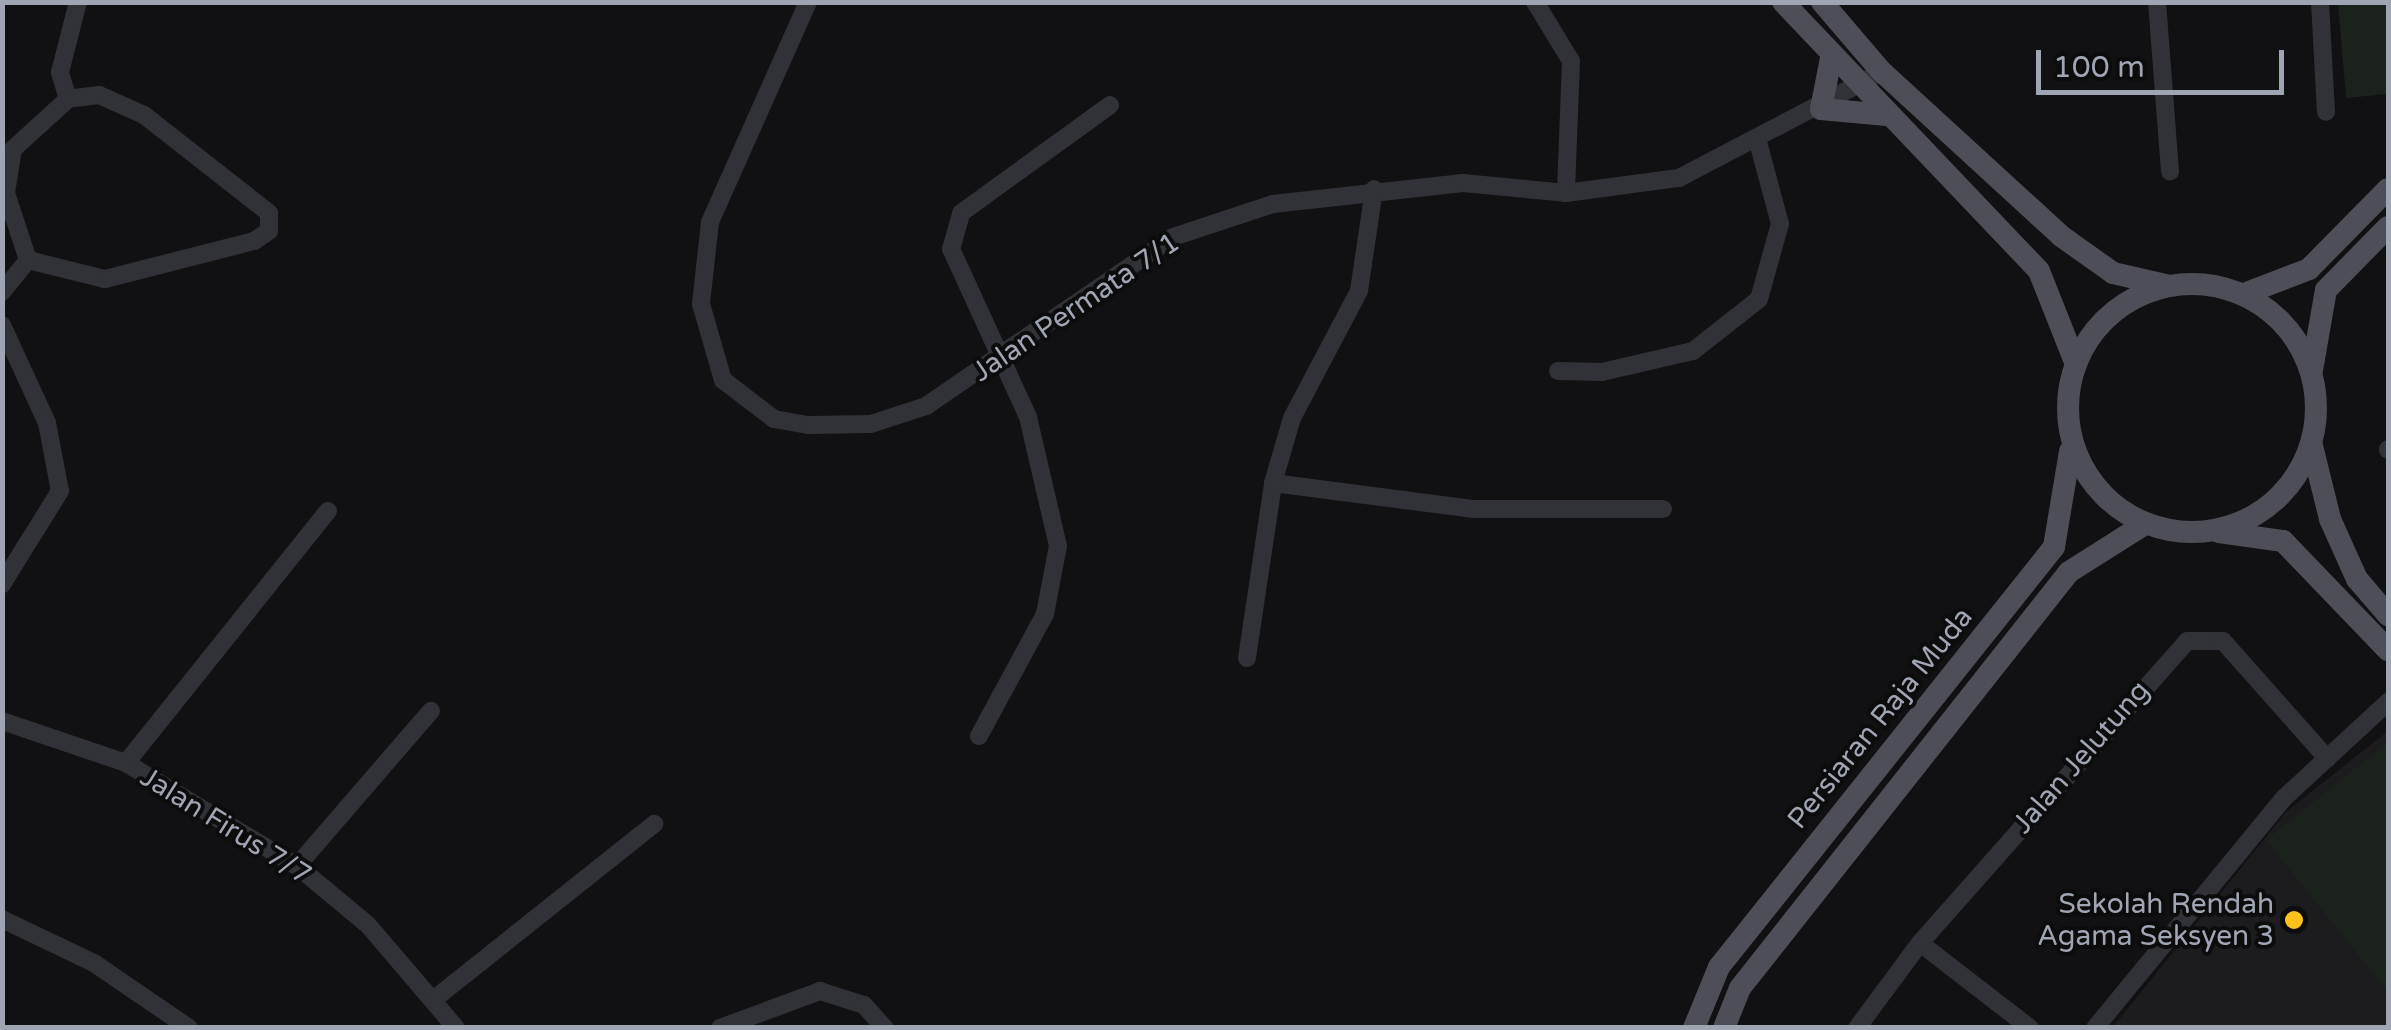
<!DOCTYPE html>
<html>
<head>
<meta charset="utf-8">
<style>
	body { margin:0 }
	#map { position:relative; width:2391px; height:1030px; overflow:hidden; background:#111012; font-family:"Varela Round",sans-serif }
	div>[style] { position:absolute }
	.built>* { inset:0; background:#1c1c1f }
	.green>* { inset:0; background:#1b221c }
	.minor>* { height:18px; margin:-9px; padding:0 9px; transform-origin:9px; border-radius:9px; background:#313237 }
	.major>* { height:22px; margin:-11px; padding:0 11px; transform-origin:11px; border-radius:11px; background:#4d4e57 }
	.major>.ring { margin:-11px; padding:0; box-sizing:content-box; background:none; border:22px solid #4d4e57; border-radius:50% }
	.dots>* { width:28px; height:28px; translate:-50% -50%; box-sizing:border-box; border:5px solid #0c0c0d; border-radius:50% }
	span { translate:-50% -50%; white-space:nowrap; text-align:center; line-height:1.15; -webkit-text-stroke:8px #0c0c0d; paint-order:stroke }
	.street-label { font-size:28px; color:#a0a5b4 }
	.poi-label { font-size:28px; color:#a0a5b4 }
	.right { translate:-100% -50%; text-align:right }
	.frame { position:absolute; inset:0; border:5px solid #a0a5b4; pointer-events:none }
	.scale { position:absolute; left:2036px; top:50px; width:248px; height:45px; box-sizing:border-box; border:5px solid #a0a5b4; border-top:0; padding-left:12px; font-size:30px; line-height:35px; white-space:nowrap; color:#a0a5b4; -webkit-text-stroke:8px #0c0c0d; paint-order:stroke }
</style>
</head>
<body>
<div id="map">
	<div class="built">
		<div style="clip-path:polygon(2388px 731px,2388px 1027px,2112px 1028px,2286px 812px)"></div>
	</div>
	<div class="green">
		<div style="clip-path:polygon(2338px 3px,2388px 3px,2388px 94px,2346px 98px)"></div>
		<div style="clip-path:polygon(2388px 742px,2388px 992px,2266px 840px)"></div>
	</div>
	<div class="minor">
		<div style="left:808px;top:2px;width:241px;rotate:114deg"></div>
		<div style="left:710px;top:222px;width:82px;rotate:96.3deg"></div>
		<div style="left:701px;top:304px;width:79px;rotate:73.9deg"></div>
		<div style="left:723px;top:380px;width:64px;rotate:37.4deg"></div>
		<div style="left:774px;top:419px;width:36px;rotate:10deg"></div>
		<div style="left:809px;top:425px;width:62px;rotate:-0.9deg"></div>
		<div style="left:871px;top:424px;width:58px;rotate:-18.1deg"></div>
		<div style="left:926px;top:406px;width:299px;rotate:-34.4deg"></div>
		<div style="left:1173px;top:237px;width:105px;rotate:-18.3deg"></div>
		<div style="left:1273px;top:204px;width:191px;rotate:-6.3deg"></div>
		<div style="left:1463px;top:183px;width:103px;rotate:5.5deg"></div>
		<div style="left:1566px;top:193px;width:114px;rotate:-7.6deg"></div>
		<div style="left:1679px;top:178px;width:218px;rotate:-27.6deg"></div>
		<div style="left:1535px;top:2px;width:69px;rotate:58.6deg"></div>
		<div style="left:1571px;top:61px;width:132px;rotate:92.2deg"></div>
		<div style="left:2157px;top:2px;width:170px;rotate:85.6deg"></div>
		<div style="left:2320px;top:2px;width:110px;rotate:86.9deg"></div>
		<div style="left:68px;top:99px;width:28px;rotate:-107deg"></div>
		<div style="left:60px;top:72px;width:72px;rotate:-75.6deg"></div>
		<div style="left:2px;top:292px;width:41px;rotate:-50.9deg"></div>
		<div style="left:28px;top:260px;width:79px;rotate:13.9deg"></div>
		<div style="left:105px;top:279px;width:154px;rotate:-14.3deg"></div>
		<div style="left:254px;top:241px;width:18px;rotate:-34deg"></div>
		<div style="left:269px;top:231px;width:18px;rotate:-90deg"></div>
		<div style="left:269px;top:213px;width:159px;rotate:-141.9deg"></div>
		<div style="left:144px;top:115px;width:49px;rotate:-156deg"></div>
		<div style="left:99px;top:95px;width:31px;rotate:173deg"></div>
		<div style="left:68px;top:99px;width:74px;rotate:137.7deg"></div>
		<div style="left:13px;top:149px;width:45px;rotate:99deg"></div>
		<div style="left:6px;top:193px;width:71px;rotate:71.8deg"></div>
		<div style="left:2px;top:325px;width:108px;rotate:65.3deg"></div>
		<div style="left:47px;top:423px;width:69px;rotate:79.2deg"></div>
		<div style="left:60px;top:491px;width:110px;rotate:121.9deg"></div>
		<div style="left:1558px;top:371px;width:44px;rotate:1.3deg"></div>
		<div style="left:1602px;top:372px;width:93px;rotate:-13deg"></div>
		<div style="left:1693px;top:351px;width:84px;rotate:-38.2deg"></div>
		<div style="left:1759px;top:299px;width:78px;rotate:-74.4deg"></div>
		<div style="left:1780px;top:224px;width:85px;rotate:-105deg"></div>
		<div style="left:2388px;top:449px;width:1px;rotate:90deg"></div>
		<div style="left:1273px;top:483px;width:203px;rotate:7.4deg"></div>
		<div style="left:1474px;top:509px;width:189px"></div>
		<div style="left:1247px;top:658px;width:177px;rotate:-81.5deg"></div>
		<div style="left:1273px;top:483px;width:68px;rotate:-73.7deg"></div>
		<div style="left:1292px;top:418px;width:144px;rotate:-62.2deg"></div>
		<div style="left:1359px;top:291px;width:103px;rotate:-81.6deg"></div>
		<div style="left:2px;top:721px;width:131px;rotate:18.7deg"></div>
		<div style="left:126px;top:763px;width:200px;rotate:31.1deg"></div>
		<div style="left:297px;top:866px;width:92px;rotate:39.7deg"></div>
		<div style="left:368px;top:925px;width:135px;rotate:49.5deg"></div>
		<div style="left:979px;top:736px;width:139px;rotate:-61.6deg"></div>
		<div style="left:1045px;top:614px;width:69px;rotate:-79.2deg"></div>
		<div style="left:1058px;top:546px;width:132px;rotate:-103.1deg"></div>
		<div style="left:1028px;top:417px;width:185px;rotate:-114.6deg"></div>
		<div style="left:951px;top:249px;width:37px;rotate:-74deg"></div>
		<div style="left:961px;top:213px;width:184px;rotate:-35.9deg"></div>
		<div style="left:126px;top:763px;width:323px;rotate:-51.3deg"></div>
		<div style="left:297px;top:866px;width:205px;rotate:-49.2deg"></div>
		<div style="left:2px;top:919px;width:102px;rotate:25.6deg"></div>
		<div style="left:94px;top:963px;width:115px;rotate:34.4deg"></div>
		<div style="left:1920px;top:943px;width:139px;rotate:37.7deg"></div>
		<div style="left:433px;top:1000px;width:283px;rotate:-38.5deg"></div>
		<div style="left:720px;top:1028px;width:107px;rotate:-20.3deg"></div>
		<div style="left:820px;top:991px;width:46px;rotate:17.7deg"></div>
		<div style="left:864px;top:1005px;width:31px;rotate:48deg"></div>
		<div style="left:1857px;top:1028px;width:106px;rotate:-53.5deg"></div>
		<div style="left:1920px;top:943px;width:403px;rotate:-48.5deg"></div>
		<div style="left:2187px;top:641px;width:36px"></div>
		<div style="left:2223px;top:641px;width:157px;rotate:48.4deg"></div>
		<div style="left:2095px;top:1028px;width:298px;rotate:-50.6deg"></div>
		<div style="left:2284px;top:798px;width:142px;rotate:-42.7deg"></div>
	</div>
	<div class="major">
		<div style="left:1783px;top:2px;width:371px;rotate:46.4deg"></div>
		<div style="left:2039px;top:271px;width:98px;rotate:68.4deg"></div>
		<div style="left:1822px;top:2px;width:89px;rotate:49.5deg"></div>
		<div style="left:1880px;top:70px;width:246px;rotate:42.5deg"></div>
		<div style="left:2061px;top:236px;width:64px;rotate:35.4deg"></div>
		<div style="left:2113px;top:273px;width:54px;rotate:12.8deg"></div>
		<div style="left:1831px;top:58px;width:52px;rotate:101.1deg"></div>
		<div style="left:1821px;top:109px;width:66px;rotate:5.2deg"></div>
		<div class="ring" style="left:2068px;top:284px;width:226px;height:226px"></div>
		<div style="left:2244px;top:294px;width:70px;rotate:-21deg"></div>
		<div style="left:2309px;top:269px;width:112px;rotate:-45.4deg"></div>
		<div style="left:2312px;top:370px;width:81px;rotate:-80.1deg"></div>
		<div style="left:2326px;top:290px;width:88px;rotate:-45.5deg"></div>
		<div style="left:2312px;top:446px;width:75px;rotate:76.1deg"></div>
		<div style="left:2330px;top:519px;width:66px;rotate:65.8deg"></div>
		<div style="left:2357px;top:579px;width:48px;rotate:49.3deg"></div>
		<div style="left:2219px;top:532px;width:65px;rotate:8deg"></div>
		<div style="left:2283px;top:541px;width:151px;rotate:46.1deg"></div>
		<div style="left:1694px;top:1028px;width:66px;rotate:-67.7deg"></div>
		<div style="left:1719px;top:967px;width:537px;rotate:-51.42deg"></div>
		<div style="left:2054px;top:547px;width:97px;rotate:-80.5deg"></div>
		<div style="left:1724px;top:1028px;width:43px;rotate:-68.2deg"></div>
		<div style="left:1740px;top:988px;width:530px;rotate:-51.66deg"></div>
		<div style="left:2069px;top:572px;width:90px;rotate:-32.3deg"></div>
	</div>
	<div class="dots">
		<div style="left:2294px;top:920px;background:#ffc11c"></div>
	</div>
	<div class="street-label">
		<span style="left:1076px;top:307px;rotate:-34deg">Jalan Permata 7/1</span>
		<span style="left:1880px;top:718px;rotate:-51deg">Persiaran Raja Muda</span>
		<span style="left:2081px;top:757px;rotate:-49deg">Jalan Jelutung</span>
		<span style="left:226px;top:826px;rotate:32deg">Jalan Firus 7/7</span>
	</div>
	<div class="poi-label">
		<span class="right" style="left:2274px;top:920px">Sekolah Rendah<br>Agama Seksyen 3</span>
	</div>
	<div class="frame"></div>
	<div class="scale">100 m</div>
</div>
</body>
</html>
